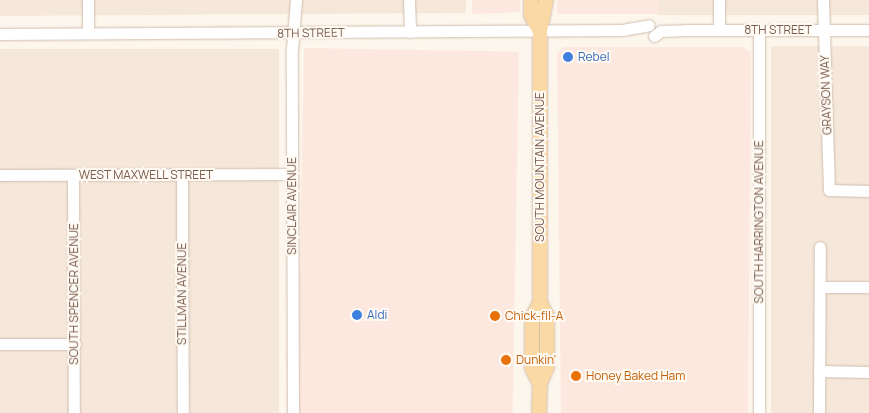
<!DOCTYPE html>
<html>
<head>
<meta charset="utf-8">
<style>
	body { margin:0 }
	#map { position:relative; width:869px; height:413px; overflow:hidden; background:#fdf6ec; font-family:Manrope,sans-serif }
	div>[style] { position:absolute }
	.residential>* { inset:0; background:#f5e8da; transform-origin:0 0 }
	.commercial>* { inset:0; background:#fde8e0; transform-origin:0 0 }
	.roads { filter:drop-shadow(0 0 1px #d1beb0) drop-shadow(0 0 1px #d1beb0) }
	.minor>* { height:11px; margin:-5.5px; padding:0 5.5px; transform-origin:5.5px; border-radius:5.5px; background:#fff }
	.major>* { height:14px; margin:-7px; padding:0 7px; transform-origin:7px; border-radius:7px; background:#fbd9a5 }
	.dots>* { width:14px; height:14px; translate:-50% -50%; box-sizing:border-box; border:2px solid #fffaf3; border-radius:50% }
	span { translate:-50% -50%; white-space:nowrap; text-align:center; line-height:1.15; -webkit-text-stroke:4px #fffaf3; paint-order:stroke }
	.street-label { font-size:12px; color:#7a5c4d }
	.shop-label { font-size:12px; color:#366cbe }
	.left { translate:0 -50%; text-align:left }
	.food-label { font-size:12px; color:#c56008 }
</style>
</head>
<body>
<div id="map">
	<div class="residential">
		<div style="clip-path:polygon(0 0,466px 0,466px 13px,0 16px)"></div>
		<div style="left:659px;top:0;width:210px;height:15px"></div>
		<div style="left:771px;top:46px;width:98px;height:367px"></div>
		<div style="left:0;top:49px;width:279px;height:364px"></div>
	</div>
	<div class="commercial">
		<div style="clip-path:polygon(472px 0,520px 0,520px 12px,472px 14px)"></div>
		<div style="left:557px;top:0;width:102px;height:14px"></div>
		<div style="clip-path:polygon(563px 47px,743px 47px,751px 53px,748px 413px,561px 413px,557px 55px)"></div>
		<div style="left:304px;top:48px;width:215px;height:365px;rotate:1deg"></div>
	</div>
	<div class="roads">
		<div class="minor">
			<div style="left:88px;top:0;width:33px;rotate:90deg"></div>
			<div style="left:409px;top:0;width:32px;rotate:88deg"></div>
			<div style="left:719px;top:0;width:30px;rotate:90deg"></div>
			<div style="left:823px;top:0;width:190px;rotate:88.2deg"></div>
			<div style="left:829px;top:190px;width:40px;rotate:1.4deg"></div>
			<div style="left:759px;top:30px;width:383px;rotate:90deg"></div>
			<div style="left:0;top:34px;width:622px;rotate:-0.37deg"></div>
			<div style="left:622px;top:30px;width:27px;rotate:-10deg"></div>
			<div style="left:654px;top:36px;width:9px;rotate:-36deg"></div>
			<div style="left:661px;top:31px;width:25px;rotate:-2deg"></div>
			<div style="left:686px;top:30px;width:183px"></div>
			<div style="left:0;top:175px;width:292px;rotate:-0.2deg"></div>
			<div style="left:73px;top:176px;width:237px;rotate:89.8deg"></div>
			<div style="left:182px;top:176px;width:237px;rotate:89.8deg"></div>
			<div style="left:820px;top:287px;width:49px"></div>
			<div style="left:0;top:344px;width:75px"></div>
			<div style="left:819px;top:371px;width:50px;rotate:1.1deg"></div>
			<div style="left:293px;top:413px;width:364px;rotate:-90.2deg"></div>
			<div style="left:292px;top:49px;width:49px;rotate:-85.3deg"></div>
			<div style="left:819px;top:413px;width:166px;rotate:-89.7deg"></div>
		</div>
		<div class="major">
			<div style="left:531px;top:0;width:15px;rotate:90deg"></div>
			<div style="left:531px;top:15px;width:18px;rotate:61deg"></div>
			<div style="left:540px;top:384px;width:18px;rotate:-117deg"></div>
			<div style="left:532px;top:368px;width:50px;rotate:-90deg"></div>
			<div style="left:532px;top:318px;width:18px;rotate:-63deg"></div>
			<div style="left:539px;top:413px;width:29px;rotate:-88deg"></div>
			<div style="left:540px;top:384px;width:18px;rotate:-68deg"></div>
			<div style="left:547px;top:367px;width:51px;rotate:-90deg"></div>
			<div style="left:547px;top:316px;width:16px;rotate:-117deg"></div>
			<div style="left:540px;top:302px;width:271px;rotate:-90deg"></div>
			<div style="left:540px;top:31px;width:32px;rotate:-79deg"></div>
		</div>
	</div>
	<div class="dots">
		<div style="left:568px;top:57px;background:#3f7fe0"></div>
		<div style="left:357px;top:315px;background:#3f7fe0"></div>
		<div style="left:495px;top:316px;background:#e8710a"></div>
		<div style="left:506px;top:360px;background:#e8710a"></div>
		<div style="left:576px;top:376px;background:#e8710a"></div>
	</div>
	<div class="street-label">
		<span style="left:778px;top:30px">8TH STREET</span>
		<span style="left:311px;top:33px;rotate:-1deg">8TH STREET</span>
		<span style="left:826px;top:95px;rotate:-92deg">GRAYSON WAY</span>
		<span style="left:540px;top:167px;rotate:-90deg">SOUTH MOUNTAIN AVENUE</span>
		<span style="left:146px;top:175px">WEST MAXWELL STREET</span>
		<span style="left:292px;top:206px;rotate:-90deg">SINCLAIR AVENUE</span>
		<span style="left:759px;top:222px;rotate:-90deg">SOUTH HARRINGTON AVENUE</span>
		<span style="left:74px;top:294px;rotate:-90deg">SOUTH SPENCER AVENUE</span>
		<span style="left:182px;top:294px;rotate:-90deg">STILLMAN AVENUE</span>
	</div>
	<div class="shop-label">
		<span class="left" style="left:578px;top:57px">Rebel</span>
		<span class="left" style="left:367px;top:315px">Aldi</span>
	</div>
	<div class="food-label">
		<span class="left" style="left:505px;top:316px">Chick-fil-A</span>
		<span class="left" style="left:516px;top:360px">Dunkin'</span>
		<span class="left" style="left:586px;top:376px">Honey Baked Ham</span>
	</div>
</div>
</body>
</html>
